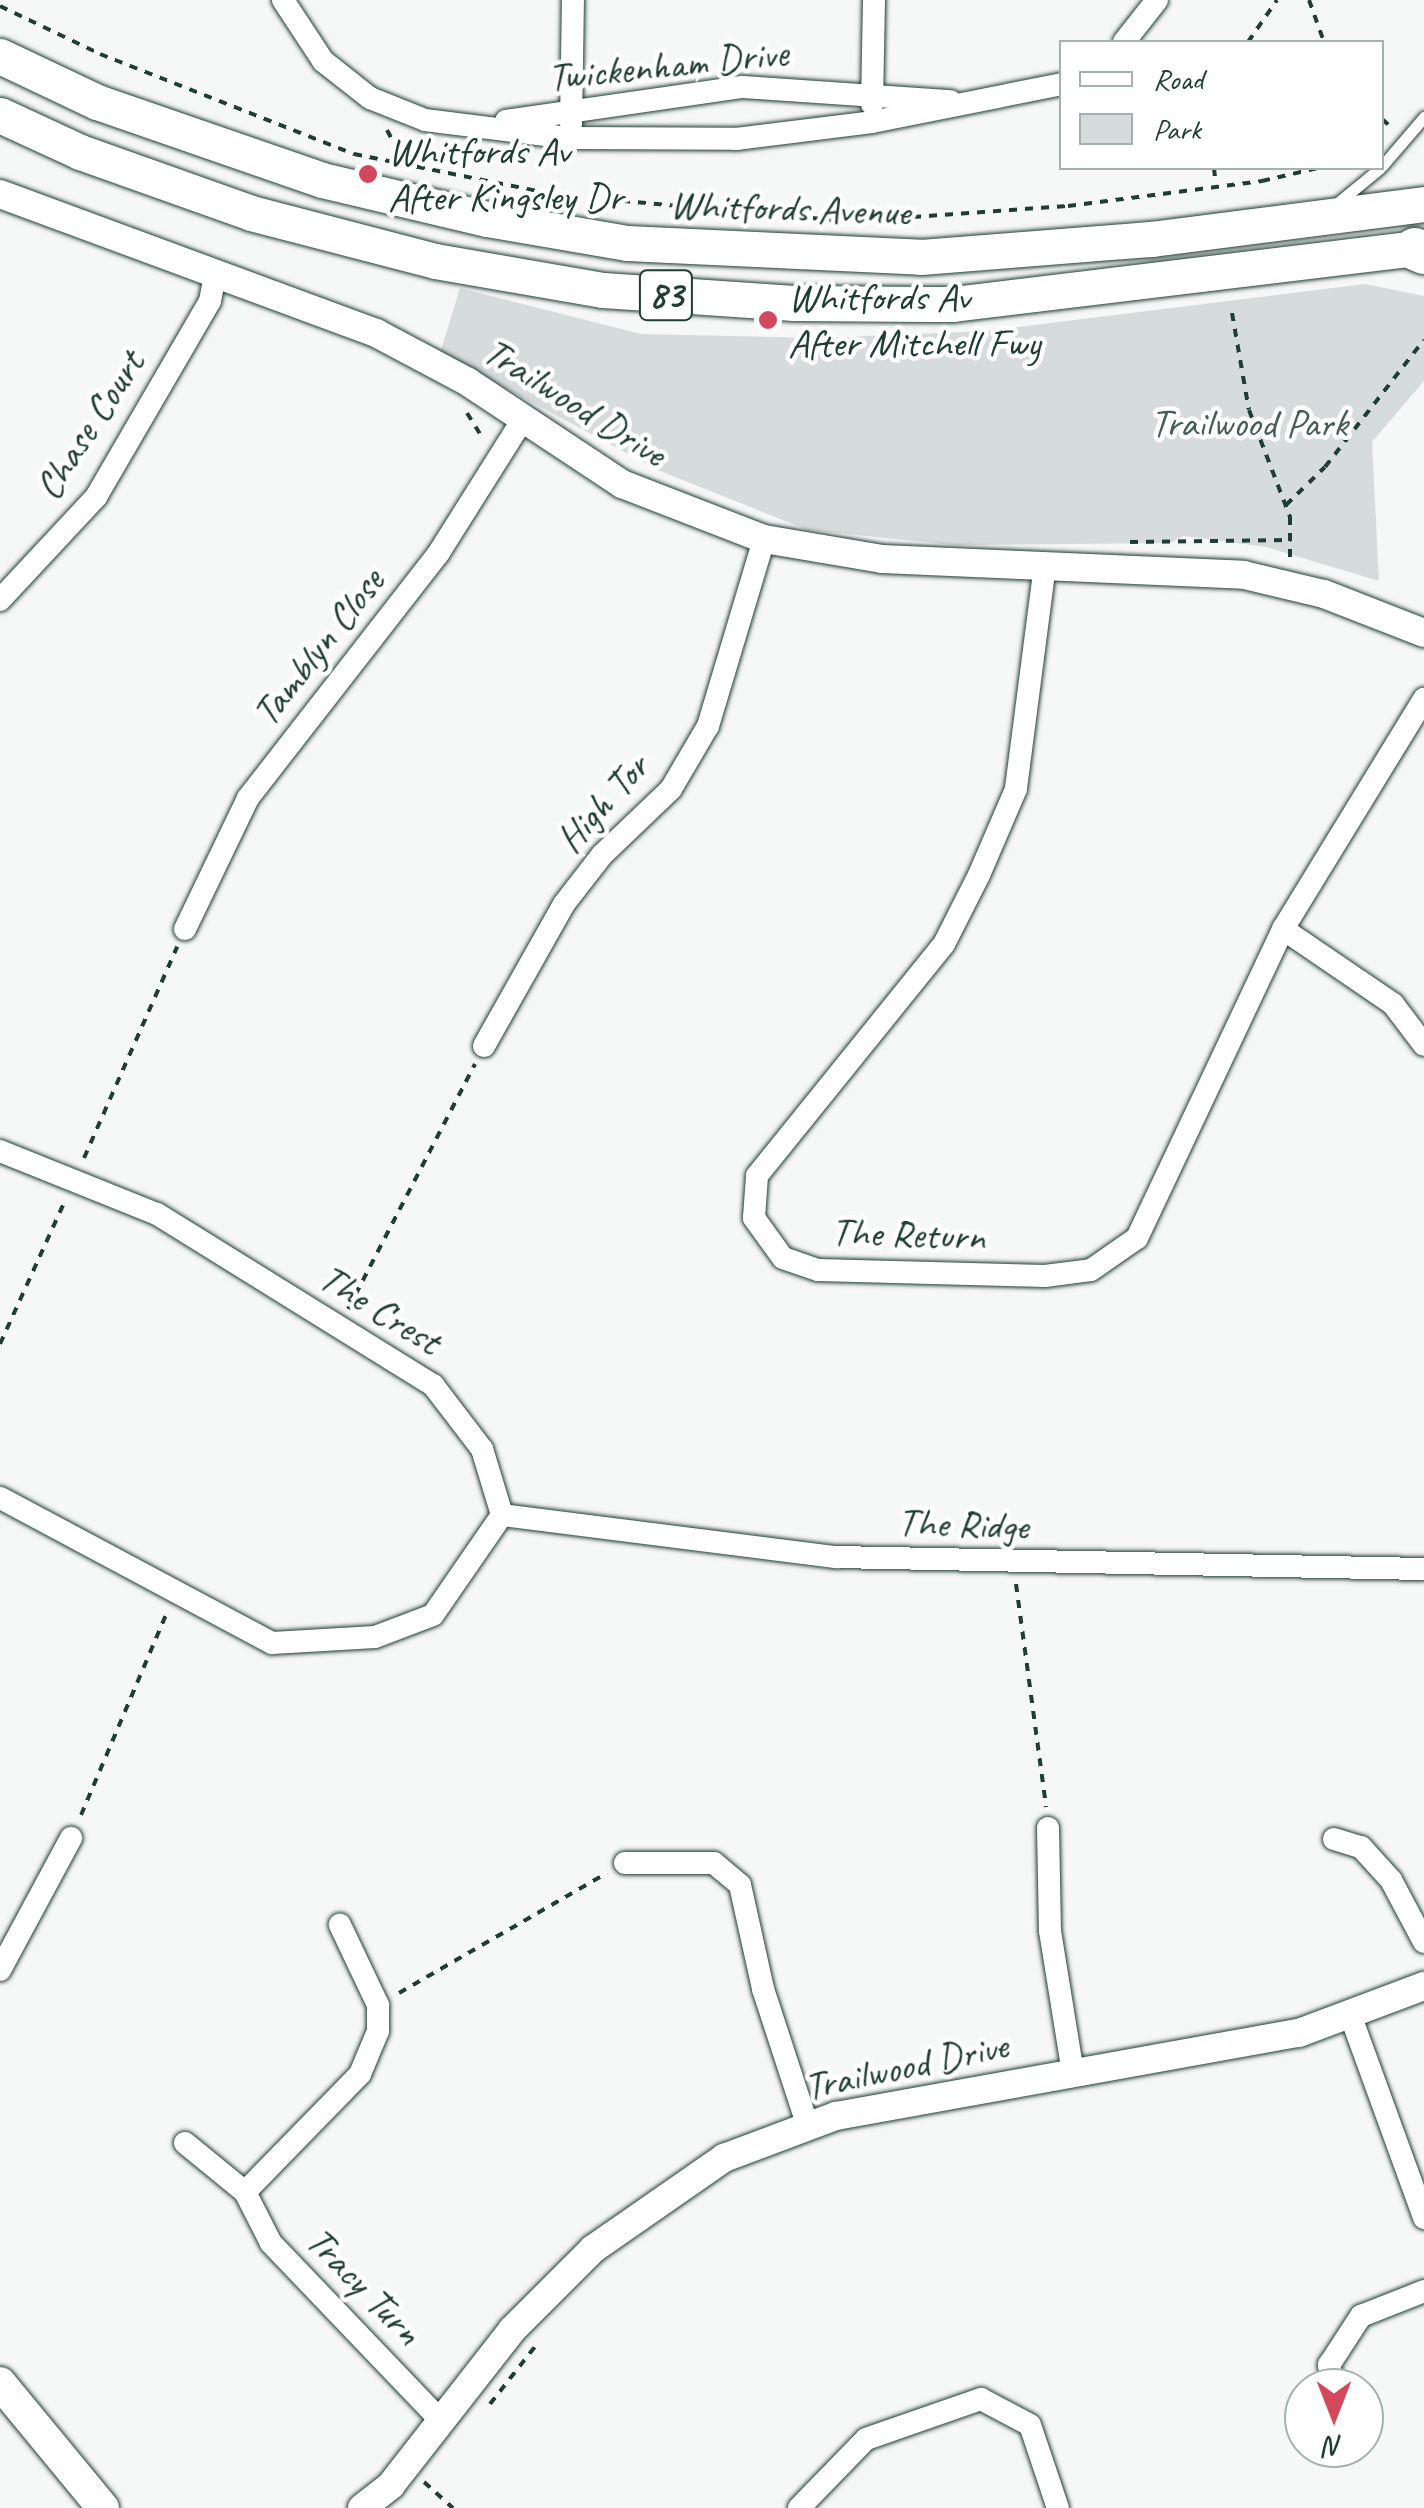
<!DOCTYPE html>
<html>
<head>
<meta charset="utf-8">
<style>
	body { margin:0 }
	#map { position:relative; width:1424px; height:2508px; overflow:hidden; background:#f6f7f7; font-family:Caveat,sans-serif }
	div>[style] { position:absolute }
	.green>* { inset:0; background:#d6dcdb }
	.path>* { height:4px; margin-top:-2px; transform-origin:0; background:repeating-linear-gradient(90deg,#1f3d34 0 8px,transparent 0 16px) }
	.roads { filter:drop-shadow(0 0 2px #1f3d34) drop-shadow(0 0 2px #1f3d34) }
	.service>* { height:11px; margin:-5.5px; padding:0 5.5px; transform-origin:5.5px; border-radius:5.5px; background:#fff }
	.minor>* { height:22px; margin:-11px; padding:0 11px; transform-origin:11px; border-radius:11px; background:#fff }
	.tertiary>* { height:28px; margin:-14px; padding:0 14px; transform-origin:14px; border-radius:14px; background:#fff }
	.secondary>* { height:32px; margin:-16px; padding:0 16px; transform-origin:16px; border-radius:16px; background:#fff }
	.primary>* { height:35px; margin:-17.5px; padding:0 17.5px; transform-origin:17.5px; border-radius:17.5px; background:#fff }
	.motorway>* { height:42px; margin:-21px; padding:0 21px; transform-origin:21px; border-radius:21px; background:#fff }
	.dots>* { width:28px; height:28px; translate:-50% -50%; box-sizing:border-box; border:5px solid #fff; border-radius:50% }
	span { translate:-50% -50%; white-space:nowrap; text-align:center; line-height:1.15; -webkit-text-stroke:9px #fff; paint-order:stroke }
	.shield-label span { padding:2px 8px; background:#fff; border:2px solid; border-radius:8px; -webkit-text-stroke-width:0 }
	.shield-label { font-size:38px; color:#1f3d34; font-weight:700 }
	.street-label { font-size:40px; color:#1f3d34 }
	.poi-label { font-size:40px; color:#1f3d34 }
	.left { translate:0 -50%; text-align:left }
	.park-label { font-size:40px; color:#445d55 }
	.legend { position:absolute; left:1059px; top:40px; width:325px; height:130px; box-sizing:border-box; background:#fff; border:2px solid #a5b1ae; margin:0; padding:12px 18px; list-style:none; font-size:30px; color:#1f3d34 }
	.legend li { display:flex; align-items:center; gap:20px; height:50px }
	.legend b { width:50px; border:2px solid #a5b1ae }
	.north { position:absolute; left:1284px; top:2368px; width:100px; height:100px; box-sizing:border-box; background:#fff; border:2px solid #a5b1ae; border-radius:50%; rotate:180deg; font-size:28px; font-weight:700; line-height:40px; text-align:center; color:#1f3d34 }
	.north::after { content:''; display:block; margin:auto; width:35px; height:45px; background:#d1495b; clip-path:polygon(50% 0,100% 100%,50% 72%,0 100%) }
</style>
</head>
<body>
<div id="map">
	<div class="green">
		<div style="clip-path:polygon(1365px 284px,1424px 296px,1424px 381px,1372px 442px,1379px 581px,1266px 547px,1184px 536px,1170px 543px,954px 545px,808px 530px,660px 471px,440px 353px,460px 288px,641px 334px,821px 338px,985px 331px)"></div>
	</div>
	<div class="path">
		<div style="left:1309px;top:0;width:45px;rotate:70.3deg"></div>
		<div style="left:0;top:6px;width:111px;rotate:25.6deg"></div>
		<div style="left:100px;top:54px;width:273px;rotate:21.5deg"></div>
		<div style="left:354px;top:154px;width:208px;rotate:11.4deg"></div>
		<div style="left:558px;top:195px;width:274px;rotate:5.2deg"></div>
		<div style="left:831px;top:220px;width:82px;rotate:-2.1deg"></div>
		<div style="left:913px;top:217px;width:155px;rotate:-4.1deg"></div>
		<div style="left:1068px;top:206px;width:196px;rotate:-7.3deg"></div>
		<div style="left:1262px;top:181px;width:57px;rotate:-13.1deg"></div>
		<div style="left:1248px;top:42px;width:51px;rotate:-55.4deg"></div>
		<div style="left:1382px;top:119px;width:15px;rotate:42deg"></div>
		<div style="left:387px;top:130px;width:41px;rotate:62.2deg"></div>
		<div style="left:1214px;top:168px;width:9px;rotate:84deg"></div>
		<div style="left:1232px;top:313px;width:98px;rotate:80.1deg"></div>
		<div style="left:1249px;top:410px;width:115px;rotate:69deg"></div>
		<div style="left:1290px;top:517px;width:41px;rotate:90deg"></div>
		<div style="left:467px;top:413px;width:31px;rotate:58deg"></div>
		<div style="left:1286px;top:505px;width:54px;rotate:-44.3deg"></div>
		<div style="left:1325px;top:467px;width:161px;rotate:-52.1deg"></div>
		<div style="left:1130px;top:542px;width:161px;rotate:-0.7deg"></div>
		<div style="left:84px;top:1158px;width:231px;rotate:-66.2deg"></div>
		<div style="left:348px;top:1309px;width:276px;rotate:-62.6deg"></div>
		<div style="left:0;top:1344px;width:155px;rotate:-65.6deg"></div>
		<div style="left:1016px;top:1584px;width:225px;rotate:82.3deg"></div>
		<div style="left:81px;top:1815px;width:220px;rotate:-67deg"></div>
		<div style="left:399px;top:1993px;width:240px;rotate:-30deg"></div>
		<div style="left:490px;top:2404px;width:76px;rotate:-51.9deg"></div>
		<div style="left:424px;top:2482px;width:39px;rotate:42deg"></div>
	</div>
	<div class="roads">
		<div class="service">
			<div style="left:1382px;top:166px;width:65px;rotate:-49.4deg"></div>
			<div style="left:1335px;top:205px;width:58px;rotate:-39.4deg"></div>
		</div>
		<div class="minor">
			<div style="left:283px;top:0;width:73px;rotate:56.7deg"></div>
			<div style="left:323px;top:61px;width:60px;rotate:38.2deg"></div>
			<div style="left:370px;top:98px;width:59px;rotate:21.8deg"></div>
			<div style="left:425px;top:120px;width:146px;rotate:7.1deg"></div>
			<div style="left:570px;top:138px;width:166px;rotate:0.3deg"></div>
			<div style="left:736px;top:139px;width:137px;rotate:-7.1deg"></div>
			<div style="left:872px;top:122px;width:194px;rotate:-11.3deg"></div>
			<div style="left:1124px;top:42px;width:53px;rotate:-51.8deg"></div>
			<div style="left:872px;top:104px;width:104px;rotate:-88.9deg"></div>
			<div style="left:506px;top:121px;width:239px;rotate:-8.2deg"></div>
			<div style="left:743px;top:87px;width:208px;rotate:3.9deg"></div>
			<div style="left:571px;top:124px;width:124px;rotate:-89.1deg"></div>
			<div style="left:1045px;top:565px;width:226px;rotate:97.4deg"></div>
			<div style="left:1016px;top:789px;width:94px;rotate:113.3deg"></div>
			<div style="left:979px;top:875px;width:77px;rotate:116.9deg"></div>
			<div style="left:944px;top:944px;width:298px;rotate:128.9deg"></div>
			<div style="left:757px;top:1176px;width:42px;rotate:94.1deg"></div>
			<div style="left:754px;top:1218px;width:49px;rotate:54.1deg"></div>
			<div style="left:783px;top:1258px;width:37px;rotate:19deg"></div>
			<div style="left:818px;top:1270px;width:227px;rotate:1.5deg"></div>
			<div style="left:1045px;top:1276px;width:46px;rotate:-7.4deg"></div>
			<div style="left:1091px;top:1270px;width:56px;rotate:-34.8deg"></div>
			<div style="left:1137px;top:1238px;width:342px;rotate:-64.7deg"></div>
			<div style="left:1283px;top:929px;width:270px;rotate:-58.5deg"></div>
			<div style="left:0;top:600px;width:141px;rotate:-47deg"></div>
			<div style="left:96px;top:497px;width:227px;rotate:-59.8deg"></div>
			<div style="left:210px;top:301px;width:26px;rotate:-79deg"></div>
			<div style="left:185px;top:929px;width:145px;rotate:-64.3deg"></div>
			<div style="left:248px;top:798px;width:309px;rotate:-52.1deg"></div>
			<div style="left:438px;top:554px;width:160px;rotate:-57.8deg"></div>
			<div style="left:1283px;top:929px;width:133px;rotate:34.3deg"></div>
			<div style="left:1393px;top:1004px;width:51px;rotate:52.9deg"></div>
			<div style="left:484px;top:1046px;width:163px;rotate:-60.6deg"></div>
			<div style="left:564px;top:904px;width:62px;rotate:-52.2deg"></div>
			<div style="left:602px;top:855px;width:95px;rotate:-43.7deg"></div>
			<div style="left:671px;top:789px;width:73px;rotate:-59.6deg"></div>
			<div style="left:708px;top:726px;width:195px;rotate:-73.3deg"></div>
			<div style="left:0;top:1151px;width:169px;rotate:21.9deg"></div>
			<div style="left:157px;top:1214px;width:325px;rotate:31.8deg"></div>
			<div style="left:433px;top:1385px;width:81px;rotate:52.6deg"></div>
			<div style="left:482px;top:1449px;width:69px;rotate:73.1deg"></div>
			<div style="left:502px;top:1515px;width:121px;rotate:124.6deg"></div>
			<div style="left:433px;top:1615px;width:62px;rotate:159.2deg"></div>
			<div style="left:375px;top:1637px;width:103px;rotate:176.7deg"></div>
			<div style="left:272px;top:1643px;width:308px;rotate:-151.9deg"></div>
			<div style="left:502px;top:1515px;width:337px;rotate:7.2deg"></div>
			<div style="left:836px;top:1557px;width:588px;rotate:1.17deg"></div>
			<div style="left:1048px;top:1828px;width:103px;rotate:88.9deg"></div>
			<div style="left:1050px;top:1931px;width:144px;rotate:80.8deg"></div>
			<div style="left:1334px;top:1839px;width:28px;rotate:17deg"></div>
			<div style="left:1361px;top:1847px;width:45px;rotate:47.7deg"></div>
			<div style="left:1391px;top:1880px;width:70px;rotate:62deg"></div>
			<div style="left:625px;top:1863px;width:89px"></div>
			<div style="left:714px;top:1863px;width:34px;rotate:40deg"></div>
			<div style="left:740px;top:1885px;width:107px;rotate:77.5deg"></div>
			<div style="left:763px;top:1989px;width:142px;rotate:71.9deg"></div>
			<div style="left:0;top:1970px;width:150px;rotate:-61.7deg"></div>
			<div style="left:1351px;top:2017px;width:214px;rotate:70deg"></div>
			<div style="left:185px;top:2143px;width:77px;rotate:39.2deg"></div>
			<div style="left:245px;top:2192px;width:57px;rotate:63deg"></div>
			<div style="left:271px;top:2243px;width:248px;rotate:46.3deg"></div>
			<div style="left:245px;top:2192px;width:165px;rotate:-45.7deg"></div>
			<div style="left:360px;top:2074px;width:47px;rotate:-67.3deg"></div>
			<div style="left:378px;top:2031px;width:26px;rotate:-90deg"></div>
			<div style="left:378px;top:2005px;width:89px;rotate:-115.4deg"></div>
			<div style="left:1335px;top:2388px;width:24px;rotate:-105deg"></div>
			<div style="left:1329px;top:2365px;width:59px;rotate:-56.9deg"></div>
			<div style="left:1361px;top:2316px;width:68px;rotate:-21.6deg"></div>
			<div style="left:799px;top:2508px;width:96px;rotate:-45.8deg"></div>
			<div style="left:866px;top:2439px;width:122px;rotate:-19.2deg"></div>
			<div style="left:981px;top:2399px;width:55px;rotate:28deg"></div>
			<div style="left:1030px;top:2425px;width:88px;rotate:71.4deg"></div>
		</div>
		<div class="tertiary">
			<div style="left:0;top:194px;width:401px;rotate:20.3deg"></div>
			<div style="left:376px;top:333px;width:104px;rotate:28deg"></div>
			<div style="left:468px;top:382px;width:185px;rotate:33.5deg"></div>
			<div style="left:622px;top:484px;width:152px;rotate:21.2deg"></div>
			<div style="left:764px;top:539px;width:120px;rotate:9.6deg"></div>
			<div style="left:882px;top:559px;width:362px;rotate:2.5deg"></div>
			<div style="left:1244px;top:575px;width:82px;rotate:13.4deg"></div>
			<div style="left:1324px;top:594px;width:107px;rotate:21.3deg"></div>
			<div style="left:362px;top:2508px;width:37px;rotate:-38deg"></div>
			<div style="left:391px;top:2485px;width:197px;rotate:-52deg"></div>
			<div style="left:512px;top:2330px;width:115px;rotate:-45deg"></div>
			<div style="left:593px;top:2249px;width:160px;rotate:-34.8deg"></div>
			<div style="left:724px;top:2158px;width:120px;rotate:-20.6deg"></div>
			<div style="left:836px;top:2116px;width:470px;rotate:-10.2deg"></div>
			<div style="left:1299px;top:2033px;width:134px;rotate:-20.6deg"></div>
		</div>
		<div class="secondary">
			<div style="left:0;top:2383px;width:162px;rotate:50.5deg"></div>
		</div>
		<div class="primary">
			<div style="left:0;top:56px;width:107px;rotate:25.4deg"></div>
			<div style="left:97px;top:102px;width:238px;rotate:19.1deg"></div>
			<div style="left:322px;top:180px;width:170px;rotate:13.3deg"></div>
			<div style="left:487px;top:219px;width:142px;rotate:9.7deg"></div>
			<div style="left:627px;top:243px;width:294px;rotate:2.7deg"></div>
			<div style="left:921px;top:257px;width:232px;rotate:-4.5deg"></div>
			<div style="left:1152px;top:239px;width:274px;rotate:-7.3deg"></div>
			<div style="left:0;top:115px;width:88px;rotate:24.8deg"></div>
			<div style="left:80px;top:152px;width:182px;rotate:19.6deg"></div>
			<div style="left:251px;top:213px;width:190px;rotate:14.6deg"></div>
			<div style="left:435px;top:261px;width:170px;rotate:9.8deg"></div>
			<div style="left:603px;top:290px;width:191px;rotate:3.9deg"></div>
			<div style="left:794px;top:303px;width:159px;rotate:0.4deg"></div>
			<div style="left:953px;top:304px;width:474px;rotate:-6.9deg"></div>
		</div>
		<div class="motorway">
			<div style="left:1415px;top:249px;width:10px;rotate:24deg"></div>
		</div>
	</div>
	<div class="dots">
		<div style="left:368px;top:174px;background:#d1495b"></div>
		<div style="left:768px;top:320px;background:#d1495b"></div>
	</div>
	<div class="shield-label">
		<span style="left:666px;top:295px">83</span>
	</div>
	<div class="street-label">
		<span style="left:668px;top:65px;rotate:-6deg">Twickenham Drive</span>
		<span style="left:790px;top:208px;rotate:2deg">Whitfords Avenue</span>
		<span style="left:575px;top:402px;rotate:32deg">Trailwood Drive</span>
		<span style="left:89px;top:425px;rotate:-57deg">Chase Court</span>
		<span style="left:318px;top:647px;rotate:-52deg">Tamblyn Close</span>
		<span style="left:602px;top:803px;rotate:-48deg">High Tor</span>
		<span style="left:908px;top:1234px;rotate:2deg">The Return</span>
		<span style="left:380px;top:1309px;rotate:32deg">The Crest</span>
		<span style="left:963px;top:1524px;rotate:2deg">The Ridge</span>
		<span style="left:906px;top:2066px;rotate:-12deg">Trailwood Drive</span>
		<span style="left:364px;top:2286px;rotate:46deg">Tracy Turn</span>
	</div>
	<div class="poi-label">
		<span class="left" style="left:388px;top:174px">Whitfords Av<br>After Kingsley Dr</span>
		<span class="left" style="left:788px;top:320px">Whitfords Av<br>After Mitchell Fwy</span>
	</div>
	<div class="park-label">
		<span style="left:1249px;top:423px">Trailwood Park</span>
	</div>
	<ul class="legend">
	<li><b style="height:12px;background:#fff"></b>Road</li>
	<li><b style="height:28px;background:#d6dcdb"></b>Park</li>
	</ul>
	<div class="north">N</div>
</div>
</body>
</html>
